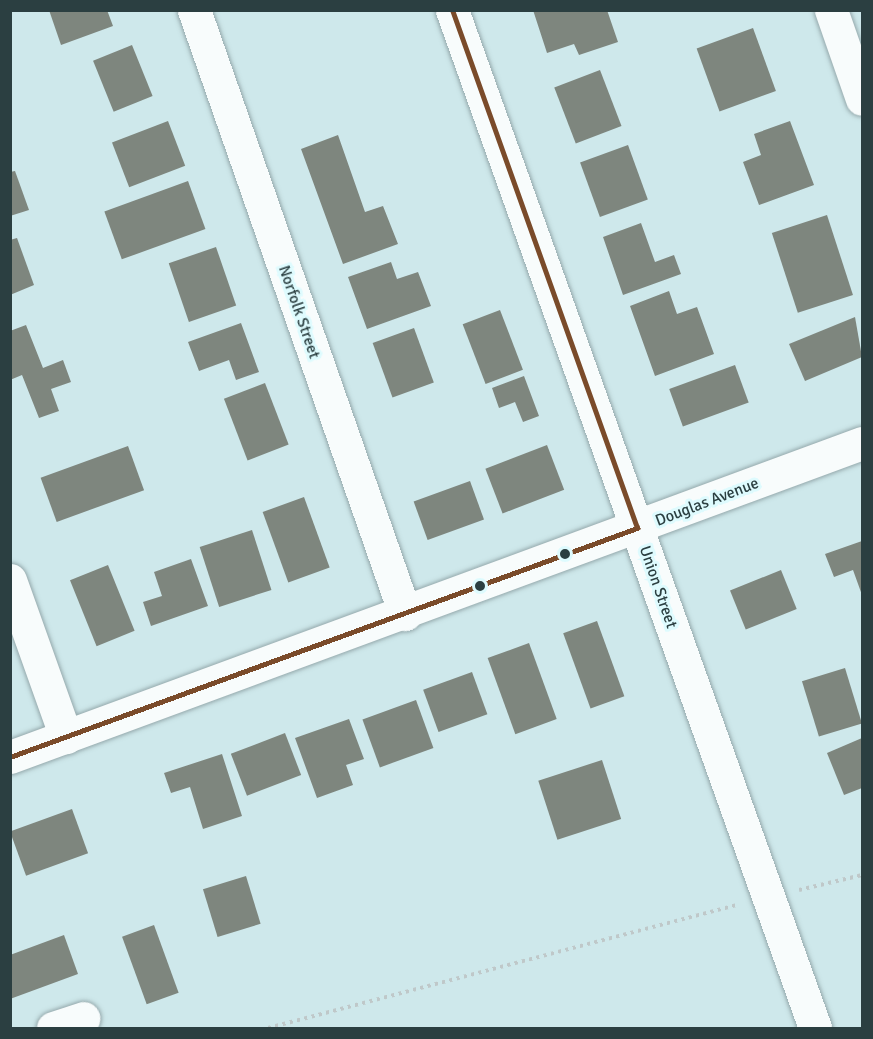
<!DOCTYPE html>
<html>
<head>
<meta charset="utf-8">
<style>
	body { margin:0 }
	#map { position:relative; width:873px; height:1039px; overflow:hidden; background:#cee8eb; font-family:Signika,sans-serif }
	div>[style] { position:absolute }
	.building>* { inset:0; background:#7e867e; transform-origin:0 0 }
	.path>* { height:4px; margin-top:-2px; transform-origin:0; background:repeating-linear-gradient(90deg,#bfc8c9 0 3px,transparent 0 7.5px) }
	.roads { filter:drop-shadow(0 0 2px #95a9ac) drop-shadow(0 0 2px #95a9ac) }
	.minor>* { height:33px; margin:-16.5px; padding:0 16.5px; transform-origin:16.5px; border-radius:16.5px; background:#f8fcfc }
	.bus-1>* { height:4.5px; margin:-2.25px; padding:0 2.25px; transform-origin:2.25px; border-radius:2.25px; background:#7a4b2a }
	.dots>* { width:16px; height:16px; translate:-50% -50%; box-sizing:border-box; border:3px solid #defbfe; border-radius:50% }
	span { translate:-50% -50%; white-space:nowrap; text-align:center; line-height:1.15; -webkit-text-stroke:6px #defbfe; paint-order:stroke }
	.street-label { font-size:16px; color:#2b3f41 }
	.frame { position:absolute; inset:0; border:12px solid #2b3f41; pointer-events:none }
</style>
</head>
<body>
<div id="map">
	<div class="building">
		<div style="clip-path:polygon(49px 10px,107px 10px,113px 26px,61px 45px)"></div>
		<div style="clip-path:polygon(533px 10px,607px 10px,618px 42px,579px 55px,574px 44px,547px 53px)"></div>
		<div style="left:753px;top:28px;width:67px;height:60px;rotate:70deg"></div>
		<div style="left:132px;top:45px;width:55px;height:42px;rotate:68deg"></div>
		<div style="left:600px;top:70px;width:60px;height:49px;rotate:69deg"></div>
		<div style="left:168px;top:121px;width:48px;height:60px;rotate:69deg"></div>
		<div style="clip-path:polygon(790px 121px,814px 185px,759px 205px,743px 162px,761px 155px,754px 134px)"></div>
		<div style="clip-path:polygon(338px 135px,365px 212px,383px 206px,398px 244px,343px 264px,301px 149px)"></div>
		<div style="left:628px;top:145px;width:58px;height:51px;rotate:70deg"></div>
		<div style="clip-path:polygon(15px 171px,29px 210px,10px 216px,10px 172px)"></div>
		<div style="left:188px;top:181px;width:51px;height:89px;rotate:70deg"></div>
		<div style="left:827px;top:215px;width:84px;height:58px;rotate:72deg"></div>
		<div style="clip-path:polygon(641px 223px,655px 262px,674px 255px,681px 274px,623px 295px,603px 237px)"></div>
		<div style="clip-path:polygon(17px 238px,34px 285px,10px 295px,10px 240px)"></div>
		<div style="left:216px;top:247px;width:62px;height:50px;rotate:71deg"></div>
		<div style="clip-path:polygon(391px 262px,397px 279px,418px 272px,431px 306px,367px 329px,348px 277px)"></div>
		<div style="clip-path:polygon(669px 291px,677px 314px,697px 307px,714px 354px,655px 376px,630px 306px)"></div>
		<div style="left:500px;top:310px;width:64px;height:40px;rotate:69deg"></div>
		<div style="clip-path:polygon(855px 317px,862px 357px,805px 381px,789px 344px)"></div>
		<div style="clip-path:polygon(241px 323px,259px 372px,236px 380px,229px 360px,199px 371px,188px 342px)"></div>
		<div style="clip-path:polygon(26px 325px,43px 368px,63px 360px,71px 382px,51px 389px,59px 411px,39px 418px,22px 375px,10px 380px,10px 331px)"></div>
		<div style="left:414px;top:328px;width:58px;height:44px;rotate:70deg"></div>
		<div style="left:735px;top:365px;width:40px;height:70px;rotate:70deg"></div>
		<div style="clip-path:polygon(524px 376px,539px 416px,523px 422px,515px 402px,499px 408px,492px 388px)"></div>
		<div style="left:265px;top:383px;width:66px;height:44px;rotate:69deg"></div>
		<div style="left:547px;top:445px;width:48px;height:66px;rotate:69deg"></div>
		<div style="left:128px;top:446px;width:47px;height:93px;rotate:70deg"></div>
		<div style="left:470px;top:481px;width:41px;height:60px;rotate:70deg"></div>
		<div style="left:304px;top:497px;width:75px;height:44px;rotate:70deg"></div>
		<div style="left:252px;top:530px;width:63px;height:55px;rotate:72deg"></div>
		<div style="clip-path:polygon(862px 541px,862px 595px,853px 570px,834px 577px,825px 554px)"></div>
		<div style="clip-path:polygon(191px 559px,208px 606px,151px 626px,143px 602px,162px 596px,154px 572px)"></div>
		<div style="left:108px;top:565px;width:71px;height:41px;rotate:68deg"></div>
		<div style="left:781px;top:570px;width:42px;height:55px;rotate:68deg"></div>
		<div style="left:597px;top:621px;width:80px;height:36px;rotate:70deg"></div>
		<div style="left:529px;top:643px;width:81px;height:44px;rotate:70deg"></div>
		<div style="left:845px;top:668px;width:58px;height:45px;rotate:73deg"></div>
		<div style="left:472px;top:672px;width:45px;height:52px;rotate:70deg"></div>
		<div style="left:416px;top:700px;width:51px;height:57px;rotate:70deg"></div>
		<div style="clip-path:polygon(349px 719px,364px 759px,346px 765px,353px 785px,317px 798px,295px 738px)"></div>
		<div style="left:285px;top:733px;width:45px;height:58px;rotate:69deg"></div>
		<div style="clip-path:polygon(862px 738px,862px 788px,844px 795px,827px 753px)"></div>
		<div style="clip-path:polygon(222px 754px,242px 816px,203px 829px,190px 787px,171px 793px,164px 773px)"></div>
		<div style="left:602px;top:760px;width:62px;height:67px;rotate:72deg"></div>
		<div style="left:72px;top:809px;width:47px;height:66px;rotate:70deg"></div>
		<div style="left:246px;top:876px;width:50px;height:45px;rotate:73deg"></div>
		<div style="left:154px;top:925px;width:72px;height:34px;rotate:70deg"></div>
		<div style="clip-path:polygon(64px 935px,78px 974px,10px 999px,10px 955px)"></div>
	</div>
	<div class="path">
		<div style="left:799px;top:890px;width:65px;rotate:-13.4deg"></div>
		<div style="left:268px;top:1028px;width:487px;rotate:-14.7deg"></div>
	</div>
	<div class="roads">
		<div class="minor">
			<div style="left:194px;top:10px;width:640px;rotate:70.74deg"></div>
			<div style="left:452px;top:10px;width:1081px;rotate:70.37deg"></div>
			<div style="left:831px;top:10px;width:94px;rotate:70.8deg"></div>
			<div style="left:10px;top:580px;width:167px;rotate:70.4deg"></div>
			<div style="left:10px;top:757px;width:908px;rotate:-20.23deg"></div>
			<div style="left:53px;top:1028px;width:32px;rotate:-18deg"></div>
		</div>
	</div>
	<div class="bus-1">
		<div style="left:10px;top:757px;width:668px;rotate:-20.06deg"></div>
		<div style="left:637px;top:528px;width:550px;rotate:-109.65deg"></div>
	</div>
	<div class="dots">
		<div style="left:565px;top:554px;background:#2b3f41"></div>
		<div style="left:480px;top:586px;background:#2b3f41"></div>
	</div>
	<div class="street-label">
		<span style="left:299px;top:312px;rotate:71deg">Norfolk Street</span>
		<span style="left:707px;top:502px;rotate:-21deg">Douglas Avenue</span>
		<span style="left:658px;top:587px;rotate:71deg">Union Street</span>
	</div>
	<div class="frame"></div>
</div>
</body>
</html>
